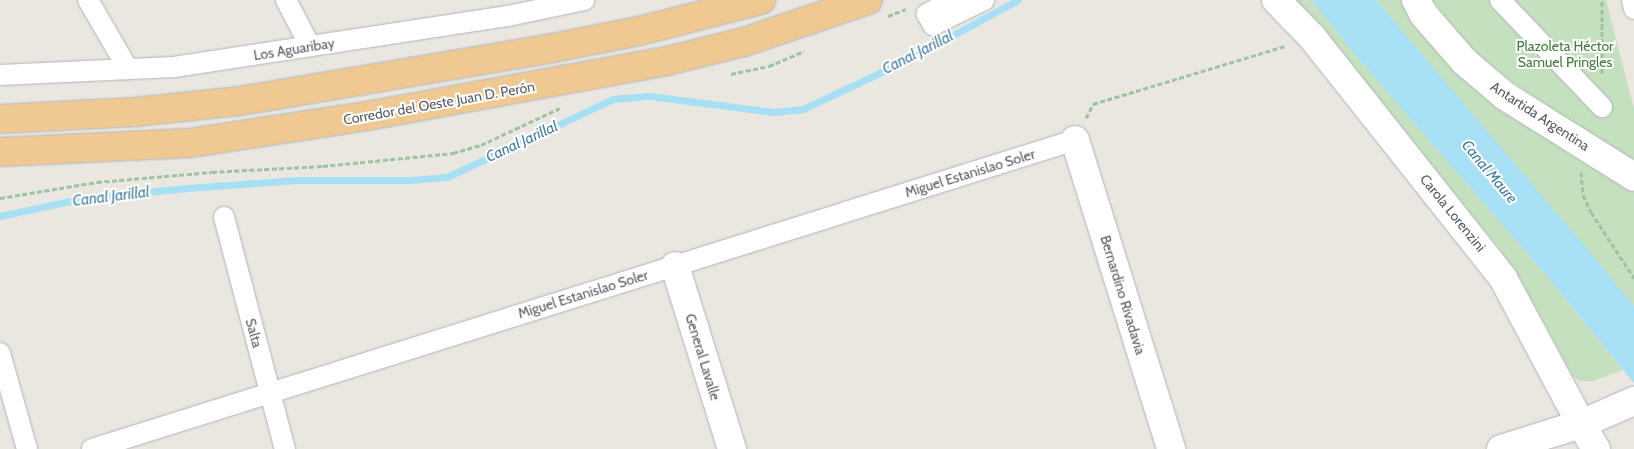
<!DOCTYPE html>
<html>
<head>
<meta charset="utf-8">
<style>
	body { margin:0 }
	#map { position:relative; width:1634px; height:449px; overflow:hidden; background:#eae7e1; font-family:Cabin,sans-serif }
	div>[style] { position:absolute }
	.green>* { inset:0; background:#c5e0bf }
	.water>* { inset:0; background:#a7dff4 }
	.stream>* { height:7px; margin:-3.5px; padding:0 3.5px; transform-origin:3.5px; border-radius:3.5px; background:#a7dff4 }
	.path>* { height:3px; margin-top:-1.5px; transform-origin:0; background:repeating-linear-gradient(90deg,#9cc4a1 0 5px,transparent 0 7.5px) }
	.roads { filter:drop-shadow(0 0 1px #b1b4b7) drop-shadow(0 0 1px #b1b4b7) }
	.street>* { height:20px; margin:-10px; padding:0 10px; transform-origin:10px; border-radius:10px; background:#fff }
	.secondary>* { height:28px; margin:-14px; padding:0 14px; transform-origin:14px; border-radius:14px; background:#fff }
	.highway>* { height:28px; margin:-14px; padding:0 14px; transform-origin:14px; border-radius:14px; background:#f0c992 }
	span { translate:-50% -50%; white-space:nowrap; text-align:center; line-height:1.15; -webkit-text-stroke:4px #fff; paint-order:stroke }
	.park-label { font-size:14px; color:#447b3d }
	.street-label { font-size:14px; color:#595d60 }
	.water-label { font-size:15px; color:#457d9b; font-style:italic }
</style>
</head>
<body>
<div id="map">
	<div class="green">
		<div style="clip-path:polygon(1295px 0,1312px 0,1352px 51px,1546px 275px,1623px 370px,1593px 381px,1579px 381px,1572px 375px,1540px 316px,1502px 252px)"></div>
		<div style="clip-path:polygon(1376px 0,1402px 0,1405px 7px,1634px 189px,1634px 306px)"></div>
		<div style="clip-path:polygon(1432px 0,1606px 0,1634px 109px,1634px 163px,1518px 86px,1474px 54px)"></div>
	</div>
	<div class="water">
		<div style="clip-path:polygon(1312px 0,1376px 0,1583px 244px,1634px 306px,1634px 383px,1546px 275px,1352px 51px)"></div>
	</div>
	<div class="stream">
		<div style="left:0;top:216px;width:86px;rotate:-12.1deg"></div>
		<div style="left:84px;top:198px;width:104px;rotate:-5.5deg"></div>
		<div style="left:188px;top:188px;width:110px;rotate:-4.2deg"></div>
		<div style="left:298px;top:180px;width:113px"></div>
		<div style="left:411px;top:180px;width:36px;rotate:-5deg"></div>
		<div style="left:447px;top:177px;width:183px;rotate:-25.2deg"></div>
		<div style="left:613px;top:99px;width:37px;rotate:-5deg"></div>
		<div style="left:650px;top:96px;width:125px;rotate:7.4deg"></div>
		<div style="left:774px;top:112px;width:29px;rotate:-6deg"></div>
		<div style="left:803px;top:109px;width:113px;rotate:-25.2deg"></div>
		<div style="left:905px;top:61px;width:128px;rotate:-28.4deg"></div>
	</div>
	<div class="path">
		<div style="left:888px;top:16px;width:19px;rotate:-21deg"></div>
		<div style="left:731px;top:74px;width:39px;rotate:-12deg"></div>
		<div style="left:769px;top:66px;width:38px;rotate:-23deg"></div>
		<div style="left:1602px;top:74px;width:74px;rotate:-90deg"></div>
		<div style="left:1086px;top:118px;width:16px;rotate:-63deg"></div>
		<div style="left:1093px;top:104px;width:201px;rotate:-16.8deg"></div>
		<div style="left:1581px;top:172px;width:23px;rotate:85deg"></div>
		<div style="left:1583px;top:195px;width:19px;rotate:65deg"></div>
		<div style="left:1591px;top:212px;width:79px;rotate:56.9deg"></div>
		<div style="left:0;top:198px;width:98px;rotate:-9.4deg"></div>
		<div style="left:97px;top:182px;width:115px;rotate:-5deg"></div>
		<div style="left:212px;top:172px;width:111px;rotate:-3.1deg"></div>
		<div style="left:323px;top:166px;width:131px;rotate:-5.7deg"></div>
		<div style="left:453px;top:153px;width:29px;rotate:-16deg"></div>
		<div style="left:481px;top:145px;width:87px;rotate:-25.1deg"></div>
	</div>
	<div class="roads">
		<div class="street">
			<div style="left:88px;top:0;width:80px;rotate:59.9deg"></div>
			<div style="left:286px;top:0;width:52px;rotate:62.4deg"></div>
			<div style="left:953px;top:0;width:30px;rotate:152deg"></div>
			<div style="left:927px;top:14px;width:13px;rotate:61deg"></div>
			<div style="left:933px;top:25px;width:57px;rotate:-26.1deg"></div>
			<div style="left:1500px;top:0;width:148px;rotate:46.4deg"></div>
			<div style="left:1632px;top:0;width:9px;rotate:77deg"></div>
			<div style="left:0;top:75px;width:174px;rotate:-2.6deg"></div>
			<div style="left:174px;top:67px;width:338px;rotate:-8.7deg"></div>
			<div style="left:508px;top:16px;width:78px;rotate:-11.9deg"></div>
			<div style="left:224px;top:217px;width:240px;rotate:75.3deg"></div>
			<div style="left:0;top:353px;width:100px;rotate:74.3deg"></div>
			<div style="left:92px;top:449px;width:1030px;rotate:-17.45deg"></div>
		</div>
		<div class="secondary">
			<div style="left:1276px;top:0;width:52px;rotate:45.8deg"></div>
			<div style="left:1312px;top:37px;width:308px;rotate:51.6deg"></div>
			<div style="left:1503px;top:278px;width:166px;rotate:61.9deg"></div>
			<div style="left:1581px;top:424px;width:29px;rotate:59deg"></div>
			<div style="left:1416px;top:0;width:17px;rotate:62deg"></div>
			<div style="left:1424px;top:15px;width:61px;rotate:49deg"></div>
			<div style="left:1464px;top:61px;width:54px;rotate:40.5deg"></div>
			<div style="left:1505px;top:96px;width:152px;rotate:32.1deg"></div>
			<div style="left:1075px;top:140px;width:324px;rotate:72.7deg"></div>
			<div style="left:675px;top:266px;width:192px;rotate:72.7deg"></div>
			<div style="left:1501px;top:449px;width:84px;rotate:-17.4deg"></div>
			<div style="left:1581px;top:424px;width:58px;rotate:-23.5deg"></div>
		</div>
		<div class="highway">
			<div style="left:0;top:119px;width:135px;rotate:-3deg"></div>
			<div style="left:135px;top:112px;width:106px;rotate:-6deg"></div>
			<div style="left:240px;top:101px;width:317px;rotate:-9.6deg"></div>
			<div style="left:553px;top:48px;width:88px;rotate:-11.2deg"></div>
			<div style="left:639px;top:31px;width:126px;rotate:-14.3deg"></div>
			<div style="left:0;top:152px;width:190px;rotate:-2.7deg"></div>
			<div style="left:190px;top:143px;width:179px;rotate:-8.7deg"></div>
			<div style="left:367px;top:116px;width:305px;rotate:-10.4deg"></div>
			<div style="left:667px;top:61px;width:79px;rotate:-13.9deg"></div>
			<div style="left:744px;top:42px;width:131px;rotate:-18.7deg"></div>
		</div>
	</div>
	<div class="park-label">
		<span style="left:1565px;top:54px">Plazoleta Héctor<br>Samuel Pringles</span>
	</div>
	<div class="street-label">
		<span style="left:294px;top:49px;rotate:-9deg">Los Aguaribay</span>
		<span style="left:439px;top:103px;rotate:-10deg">Corredor del Oeste Juan D. Perón</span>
		<span style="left:1540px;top:116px;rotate:33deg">Antartida Argentina</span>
		<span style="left:970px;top:173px;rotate:-17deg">Miguel Estanislao Soler</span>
		<span style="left:1453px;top:213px;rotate:51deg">Carola Lorenzini</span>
		<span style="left:583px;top:294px;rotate:-17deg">Miguel Estanislao Soler</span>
		<span style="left:1123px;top:295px;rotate:73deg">Bernardino Rivadavia</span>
		<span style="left:254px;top:333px;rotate:75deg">Salta</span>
		<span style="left:703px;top:357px;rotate:73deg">General Lavalle</span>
	</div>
	<div class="water-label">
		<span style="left:918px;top:53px;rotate:-27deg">Canal Jarillal</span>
		<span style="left:522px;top:142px;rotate:-25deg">Canal Jarillal</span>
		<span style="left:1489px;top:172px;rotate:50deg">Canal Maure</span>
		<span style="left:111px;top:197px;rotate:-7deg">Canal Jarillal</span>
	</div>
</div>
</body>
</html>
